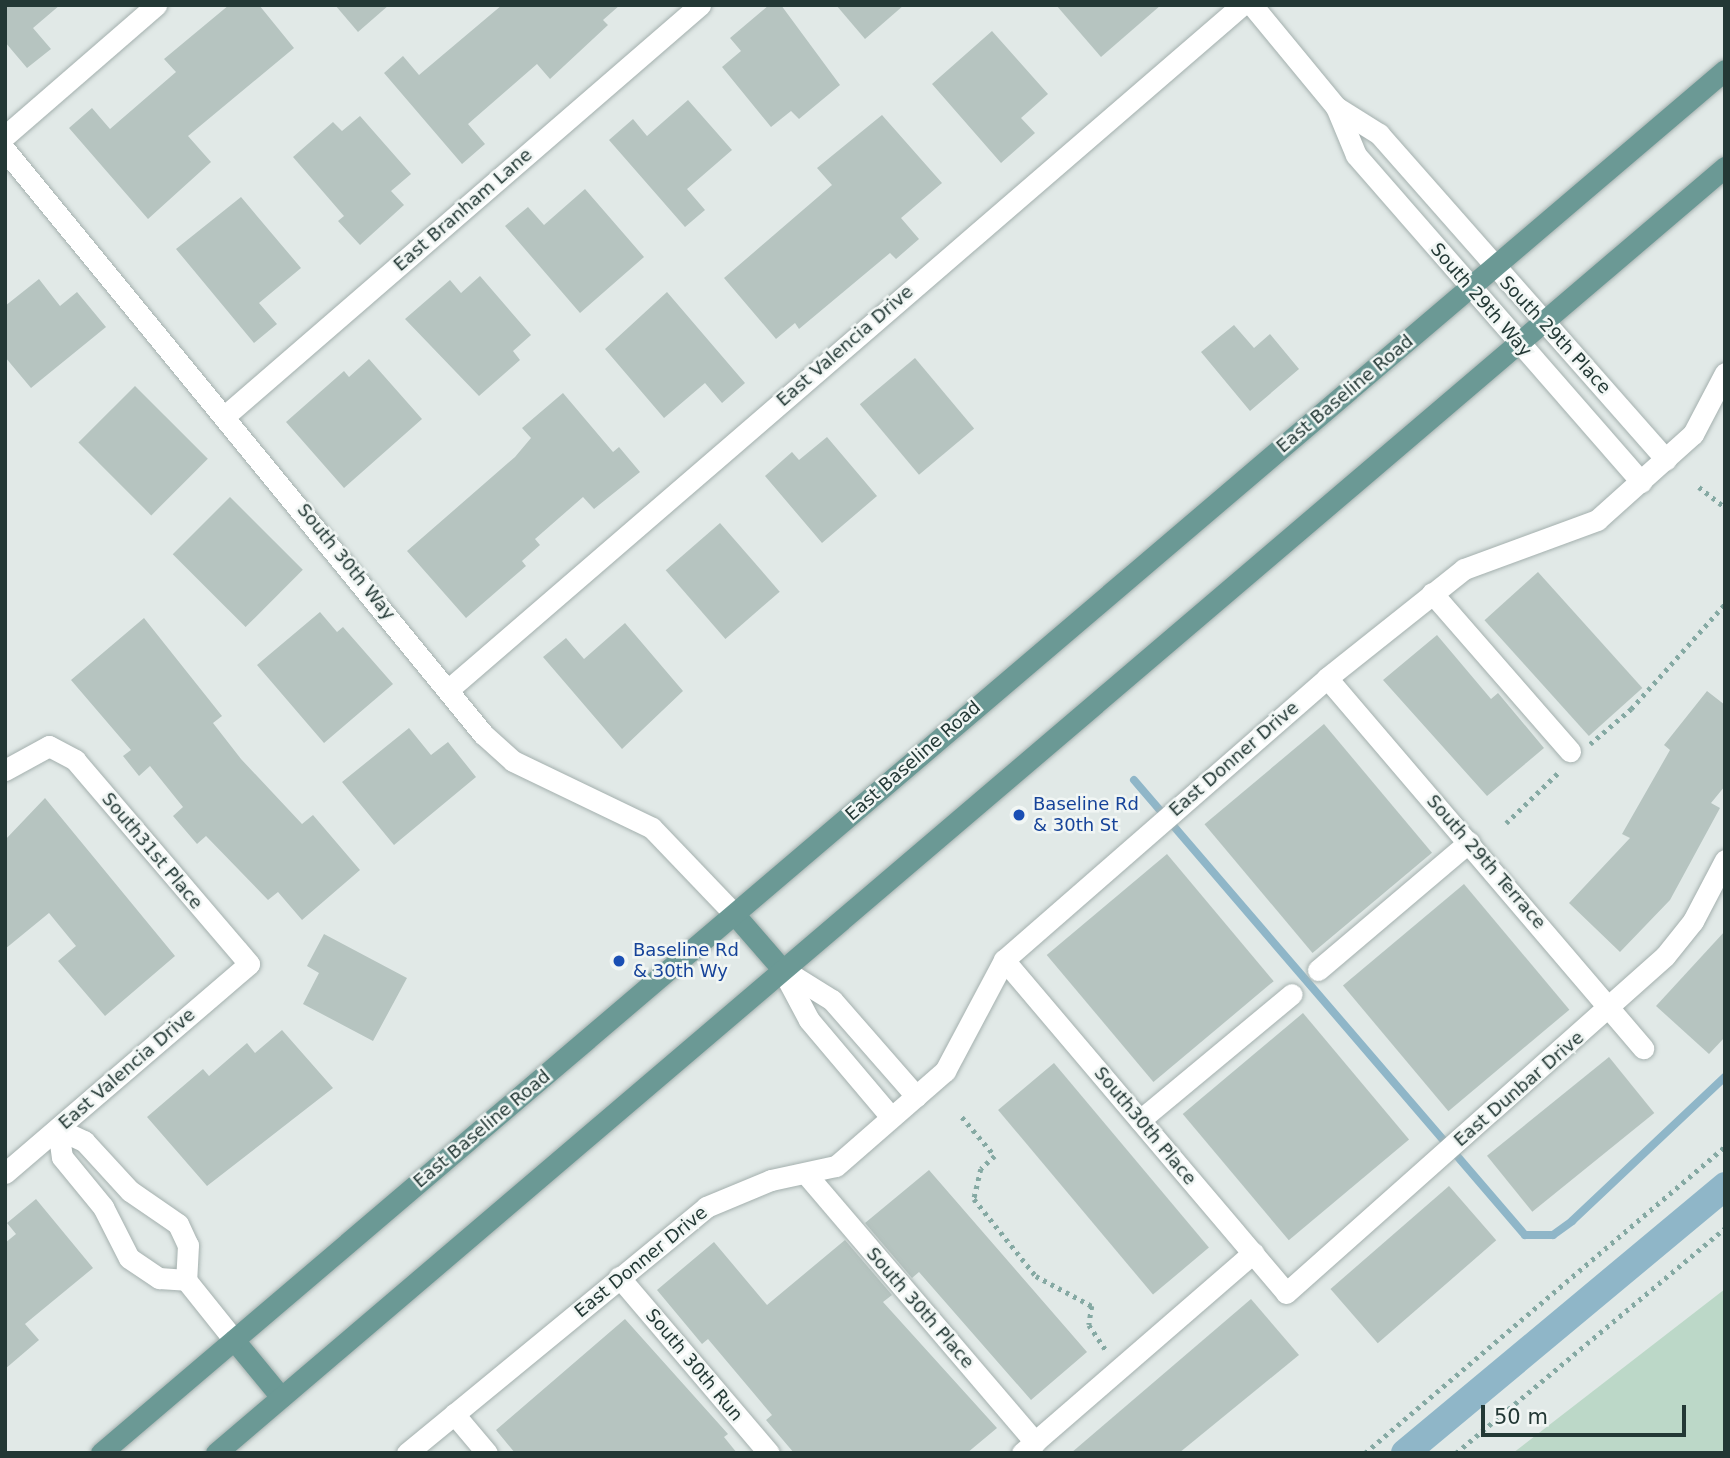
<!DOCTYPE html>
<html>
<head>
<meta charset="utf-8">
<style>
	body { margin:0 }
	#map { position:relative; width:1730px; height:1458px; overflow:hidden; background:#e1e9e7; font-family:"DejaVu Sans",sans-serif }
	div>[style] { position:absolute }
	.green>* { inset:0; background:#bcd8c8 }
	.stream>* { height:8px; margin:-4px; padding:0 4px; transform-origin:4px; border-radius:4px; background:#8fb6c8 }
	.canal>* { height:28px; margin:-14px; padding:0 14px; transform-origin:14px; border-radius:14px; background:#8fb6c8 }
	.building>* { inset:0; background:#b6c4c0; transform-origin:0 0 }
	.path>* { height:4.5px; margin-top:-2.25px; transform-origin:0; background:repeating-linear-gradient(90deg,#85a9a3 0 3.5px,transparent 0 8.5px) }
	.roads { filter:drop-shadow(0 0 2px #a4b0ae) drop-shadow(0 0 2px #a4b0ae) }
	.minor>* { height:21px; margin:-10.5px; padding:0 10.5px; transform-origin:10.5px; border-radius:10.5px; background:#fff }
	.primary>* { height:21px; margin:-10.5px; padding:0 10.5px; transform-origin:10.5px; border-radius:10.5px; background:#6b9995 }
	.dots>* { width:19px; height:19px; translate:-50% -50%; box-sizing:border-box; border:4px solid #f1f6f4; border-radius:50% }
	span { translate:-50% -50%; white-space:nowrap; text-align:center; line-height:1.15; -webkit-text-stroke:5px #f1f6f4; paint-order:stroke }
	.street-label { font-size:18px; color:#233835 }
	.transit-label { font-size:18px; color:#164399 }
	.left { translate:0 -50%; text-align:left }
	.frame { position:absolute; inset:0; border:7px solid #233835; pointer-events:none }
	.scale { position:absolute; left:1481px; top:1405px; width:205px; height:32px; box-sizing:border-box; border:4px solid #233835; border-top:0; padding-left:9px; font-size:21px; line-height:24px; white-space:nowrap; color:#233835; -webkit-text-stroke:5px #f1f6f4; paint-order:stroke }
</style>
</head>
<body>
<div id="map">
	<div class="green">
		<div style="clip-path:polygon(1725px 1289px,1725px 1453px,1513px 1453px)"></div>
	</div>
	<div class="stream">
		<div style="left:1134px;top:780px;width:600px;rotate:49.33deg"></div>
		<div style="left:1525px;top:1235px;width:28px"></div>
		<div style="left:1553px;top:1235px;width:24px;rotate:-36deg"></div>
		<div style="left:1572px;top:1221px;width:210px;rotate:-43.3deg"></div>
	</div>
	<div class="canal">
		<div style="left:1405px;top:1453px;width:417px;rotate:-39.8deg"></div>
	</div>
	<div class="building">
		<div style="clip-path:polygon(5px 5px,60px 5px,33px 28px,51px 49px,27px 68px,5px 42px)"></div>
		<div style="clip-path:polygon(229px 5px,259px 5px,294px 48px,188px 136px,211px 162px,148px 219px,69px 128px,92px 108px,110px 129px,176px 72px,164px 59px)"></div>
		<div style="clip-path:polygon(335px 5px,389px 5px,358px 32px)"></div>
		<div style="clip-path:polygon(502px 5px,620px 5px,603px 20px,608px 25px,550px 79px,537px 64px,468px 124px,485px 144px,462px 164px,384px 73px,403px 56px,419px 75px)"></div>
		<div style="clip-path:polygon(769px 5px,781px 5px,840px 85px,799px 119px,791px 111px,771px 127px,722px 67px,741px 51px,730px 38px)"></div>
		<div style="clip-path:polygon(836px 5px,904px 5px,865px 39px)"></div>
		<div style="clip-path:polygon(1056px 5px,1161px 5px,1101px 57px)"></div>
		<div style="clip-path:polygon(992px 31px,1048px 94px,1021px 118px,1035px 133px,1001px 163px,932px 84px)"></div>
		<div style="clip-path:polygon(688px 100px,732px 150px,687px 189px,705px 210px,685px 227px,609px 140px,633px 119px,647px 136px)"></div>
		<div style="clip-path:polygon(882px 115px,942px 183px,901px 218px,919px 239px,896px 259px,890px 253px,799px 329px,795px 323px,776px 339px,724px 278px,832px 185px,817px 168px)"></div>
		<div style="clip-path:polygon(360px 116px,411px 174px,391px 191px,404px 205px,360px 245px,338px 221px,344px 216px,293px 157px,333px 122px,342px 131px)"></div>
		<div style="clip-path:polygon(585px 189px,644px 257px,580px 313px,505px 226px,528px 207px,544px 225px)"></div>
		<div style="clip-path:polygon(241px 197px,301px 268px,259px 303px,277px 324px,254px 343px,176px 249px)"></div>
		<div style="clip-path:polygon(480px 276px,531px 335px,513px 351px,520px 360px,479px 396px,405px 319px,450px 280px,461px 293px)"></div>
		<div style="clip-path:polygon(39px 279px,60px 306px,77px 292px,106px 327px,31px 388px,5px 357px,5px 306px)"></div>
		<div style="clip-path:polygon(667px 292px,745px 383px,722px 403px,705px 383px,664px 418px,605px 349px)"></div>
		<div style="clip-path:polygon(1234px 325px,1254px 348px,1270px 334px,1299px 369px,1250px 411px,1201px 352px)"></div>
		<div style="left:915px;top:358px;width:92px;height:72px;rotate:50deg"></div>
		<div style="clip-path:polygon(369px 359px,422px 419px,344px 488px,286px 422px,344px 371px,349px 377px)"></div>
		<div style="left:135px;top:386px;width:103px;height:80px;rotate:45deg"></div>
		<div style="clip-path:polygon(563px 393px,613px 452px,619px 447px,640px 472px,594px 509px,583px 497px,535px 539px,540px 545px,522px 561px,526px 566px,466px 618px,407px 551px,515px 457px,531px 438px,522px 428px)"></div>
		<div style="clip-path:polygon(827px 437px,877px 496px,822px 543px,765px 476px,792px 452px,799px 460px)"></div>
		<div style="left:230px;top:497px;width:103px;height:81px;rotate:45deg"></div>
		<div style="left:720px;top:523px;width:91px;height:72px;rotate:49deg"></div>
		<div style="left:1538px;top:572px;width:156px;height:72px;rotate:48deg"></div>
		<div style="clip-path:polygon(320px 612px,337px 632px,343px 627px,393px 684px,324px 743px,257px 665px)"></div>
		<div style="clip-path:polygon(144px 618px,222px 716px,213px 723px,241px 759px,302px 824px,313px 815px,360px 870px,302px 920px,278px 892px,268px 900px,206px 836px,197px 844px,173px 816px,183px 807px,150px 766px,139px 776px,123px 756px,131px 750px,71px 680px)"></div>
		<div style="clip-path:polygon(625px 623px,683px 691px,622px 749px,543px 657px,566px 638px,584px 659px)"></div>
		<div style="clip-path:polygon(1437px 635px,1491px 699px,1498px 693px,1544px 748px,1487px 796px,1383px 680px)"></div>
		<div style="clip-path:polygon(1707px 691px,1725px 705px,1725px 786px,1711px 803px,1720px 808px,1670px 900px,1620px 952px,1569px 903px,1630px 838px,1622px 834px,1670px 750px,1664px 745px)"></div>
		<div style="left:1324px;top:724px;width:168px;height:156px;rotate:50deg"></div>
		<div style="clip-path:polygon(409px 728px,431px 755px,448px 742px,476px 777px,394px 845px,342px 782px)"></div>
		<div style="clip-path:polygon(45px 798px,175px 956px,105px 1016px,58px 961px,76px 946px,49px 913px,5px 949px,5px 840px)"></div>
		<div style="left:1167px;top:854px;width:166px;height:157px;rotate:50deg"></div>
		<div style="left:1464px;top:884px;width:164px;height:158px;rotate:50deg"></div>
		<div style="clip-path:polygon(1725px 931px,1725px 1037px,1709px 1054px,1656px 1006px)"></div>
		<div style="clip-path:polygon(324px 934px,407px 978px,373px 1041px,303px 1004px,319px 973px,307px 966px)"></div>
		<div style="left:1303px;top:1013px;width:165px;height:157px;rotate:50deg"></div>
		<div style="clip-path:polygon(282px 1030px,333px 1088px,207px 1186px,147px 1117px,203px 1069px,209px 1076px,247px 1043px,255px 1053px)"></div>
		<div style="left:1609px;top:1057px;width:72px;height:157px;rotate:51deg"></div>
		<div style="left:1054px;top:1063px;width:241px;height:73px;rotate:50deg"></div>
		<div style="clip-path:polygon(929px 1170px,1087px 1352px,1031px 1400px,919px 1272px,912px 1278px,865px 1223px)"></div>
		<div style="left:1449px;top:1186px;width:72px;height:157px;rotate:49deg"></div>
		<div style="clip-path:polygon(36px 1199px,93px 1268px,25px 1324px,39px 1340px,5px 1369px,5px 1243px,16px 1234px,7px 1223px)"></div>
		<div style="clip-path:polygon(845px 1240px,892px 1295px,883px 1302px,997px 1428px,967px 1453px,794px 1453px,766px 1420px,772px 1415px,708px 1339px,702px 1344px,657px 1290px,714px 1242px,767px 1305px)"></div>
		<div style="clip-path:polygon(1251px 1299px,1299px 1355px,1179px 1453px,1071px 1453px)"></div>
		<div style="clip-path:polygon(625px 1319px,728px 1434px,724px 1437px,737px 1453px,515px 1453px,496px 1430px)"></div>
	</div>
	<div class="path">
		<div style="left:1699px;top:487px;width:33px;rotate:38deg"></div>
		<div style="left:1590px;top:744px;width:54px;rotate:-40.5deg"></div>
		<div style="left:1631px;top:709px;width:141px;rotate:-48.2deg"></div>
		<div style="left:1506px;top:823px;width:75px;rotate:-43.9deg"></div>
		<div style="left:962px;top:1117px;width:51px;rotate:49.8deg"></div>
		<div style="left:995px;top:1156px;width:19px;rotate:137deg"></div>
		<div style="left:981px;top:1169px;width:31px;rotate:103deg"></div>
		<div style="left:974px;top:1199px;width:99px;rotate:51.2deg"></div>
		<div style="left:1036px;top:1276px;width:64px;rotate:28.2deg"></div>
		<div style="left:1092px;top:1306px;width:19px;rotate:99deg"></div>
		<div style="left:1089px;top:1325px;width:30px;rotate:56deg"></div>
		<div style="left:1365px;top:1453px;width:472px;rotate:-40.4deg"></div>
		<div style="left:1456px;top:1453px;width:351px;rotate:-39.9deg"></div>
	</div>
	<div class="roads">
		<div class="minor">
			<div style="left:1252px;top:5px;width:132px;rotate:50.5deg"></div>
			<div style="left:1336px;top:107px;width:52px;rotate:67.4deg"></div>
			<div style="left:1356px;top:155px;width:434px;rotate:48.9deg"></div>
			<div style="left:1336px;top:107px;width:51px;rotate:32.1deg"></div>
			<div style="left:1379px;top:134px;width:434px;rotate:48.6deg"></div>
			<div style="left:5px;top:136px;width:200px;rotate:-40.9deg"></div>
			<div style="left:5px;top:150px;width:755px;rotate:50.7deg"></div>
			<div style="left:483px;top:734px;width:40px;rotate:42deg"></div>
			<div style="left:513px;top:761px;width:154px;rotate:25.7deg"></div>
			<div style="left:652px;top:828px;width:120px;rotate:46.3deg"></div>
			<div style="left:226px;top:415px;width:627px;rotate:-40.86deg"></div>
			<div style="left:1432px;top:593px;width:210px;rotate:48.9deg"></div>
			<div style="left:1327px;top:678px;width:487px;rotate:49.5deg"></div>
			<div style="left:449px;top:689px;width:1047px;rotate:-40.78deg"></div>
			<div style="left:5px;top:770px;width:50px;rotate:-28.6deg"></div>
			<div style="left:49px;top:746px;width:30px;rotate:28deg"></div>
			<div style="left:75px;top:760px;width:268px;rotate:49.5deg"></div>
			<div style="left:249px;top:964px;width:321px;rotate:139.4deg"></div>
			<div style="left:1004px;top:960px;width:436px;rotate:49.7deg"></div>
			<div style="left:1286px;top:1293px;width:507px;rotate:-41.64deg"></div>
			<div style="left:1665px;top:956px;width:45px;rotate:-51.3deg"></div>
			<div style="left:1693px;top:921px;width:69px;rotate:-62.3deg"></div>
			<div style="left:782px;top:969px;width:59px;rotate:31.8deg"></div>
			<div style="left:832px;top:1000px;width:128px;rotate:48.8deg"></div>
			<div style="left:1318px;top:970px;width:198px;rotate:-40.3deg"></div>
			<div style="left:783px;top:971px;width:55px;rotate:62deg"></div>
			<div style="left:809px;top:1020px;width:127px;rotate:49.8deg"></div>
			<div style="left:1140px;top:1120px;width:197px;rotate:-39.7deg"></div>
			<div style="left:58px;top:1129px;width:29px;rotate:25deg"></div>
			<div style="left:84px;top:1141px;width:68px;rotate:47.4deg"></div>
			<div style="left:130px;top:1191px;width:58px;rotate:34.5deg"></div>
			<div style="left:178px;top:1224px;width:23px;rotate:65deg"></div>
			<div style="left:188px;top:1245px;width:35px;rotate:93deg"></div>
			<div style="left:186px;top:1280px;width:77px;rotate:51.3deg"></div>
			<div style="left:58px;top:1129px;width:28px;rotate:82deg"></div>
			<div style="left:62px;top:1157px;width:65px;rotate:50.6deg"></div>
			<div style="left:103px;top:1207px;width:57px;rotate:63deg"></div>
			<div style="left:129px;top:1258px;width:36px;rotate:34deg"></div>
			<div style="left:159px;top:1278px;width:27px;rotate:4deg"></div>
			<div style="left:806px;top:1174px;width:353px;rotate:49.5deg"></div>
			<div style="left:619px;top:1277px;width:231px;rotate:49.6deg"></div>
			<div style="left:454px;top:1414px;width:51px;rotate:49.8deg"></div>
			<div style="left:407px;top:1453px;width:387px;rotate:-39.4deg"></div>
			<div style="left:706px;top:1207px;width:70px;rotate:-22.6deg"></div>
			<div style="left:771px;top:1180px;width:66px;rotate:-12.2deg"></div>
			<div style="left:836px;top:1166px;width:145px;rotate:-41.1deg"></div>
			<div style="left:945px;top:1071px;width:126px;rotate:-62deg"></div>
			<div style="left:1004px;top:960px;width:429px;rotate:-41.1deg"></div>
			<div style="left:1327px;top:678px;width:175px;rotate:-38.5deg"></div>
			<div style="left:1464px;top:569px;width:142px;rotate:-20.2deg"></div>
			<div style="left:1597px;top:520px;width:129px;rotate:-41.9deg"></div>
			<div style="left:1693px;top:434px;width:69px;rotate:-62.3deg"></div>
			<div style="left:1022px;top:1453px;width:306px;rotate:-40.9deg"></div>
		</div>
		<div class="primary">
			<div style="left:735px;top:915px;width:72px;rotate:49deg"></div>
			<div style="left:234px;top:1340px;width:74px;rotate:50.5deg"></div>
			<div style="left:101px;top:1453px;width:2133px;rotate:-40.42deg"></div>
			<div style="left:216px;top:1453px;width:1983px;rotate:-40.44deg"></div>
		</div>
	</div>
	<div class="dots">
		<div style="left:1019px;top:815px;background:#1a4fb4"></div>
		<div style="left:619px;top:961px;background:#1a4fb4"></div>
	</div>
	<div class="street-label">
		<span style="left:463px;top:210px;rotate:-41deg">East Branham Lane</span>
		<span style="left:1481px;top:300px;rotate:49deg">South 29th Way</span>
		<span style="left:1555px;top:335px;rotate:47deg">South 29th Place</span>
		<span style="left:845px;top:346px;rotate:-41deg">East Valencia Drive</span>
		<span style="left:1345px;top:394px;rotate:-40deg">East Baseline Road</span>
		<span style="left:346px;top:562px;rotate:51deg">South 30th Way</span>
		<span style="left:1234px;top:759px;rotate:-41deg">East Donner Drive</span>
		<span style="left:913px;top:761px;rotate:-41deg">East Baseline Road</span>
		<span style="left:152px;top:851px;rotate:50deg">South31st Place</span>
		<span style="left:1486px;top:862px;rotate:49deg">South 29th Terrace</span>
		<span style="left:127px;top:1069px;rotate:-41deg">East Valencia Drive</span>
		<span style="left:1519px;top:1089px;rotate:-41deg">East Dunbar Drive</span>
		<span style="left:1145px;top:1126px;rotate:50deg">South30th Place</span>
		<span style="left:482px;top:1129px;rotate:-40deg">East Baseline Road</span>
		<span style="left:641px;top:1262px;rotate:-39deg">East Donner Drive</span>
		<span style="left:920px;top:1308px;rotate:49deg">South 30th Place</span>
		<span style="left:694px;top:1365px;rotate:50deg">South 30th Run</span>
	</div>
	<div class="transit-label">
		<span class="left" style="left:1033px;top:815px">Baseline Rd<br>&amp; 30th St</span>
		<span class="left" style="left:633px;top:961px">Baseline Rd<br>&amp; 30th Wy</span>
	</div>
	<div class="frame"></div>
	<div class="scale">50 m</div>
</div>
</body>
</html>
